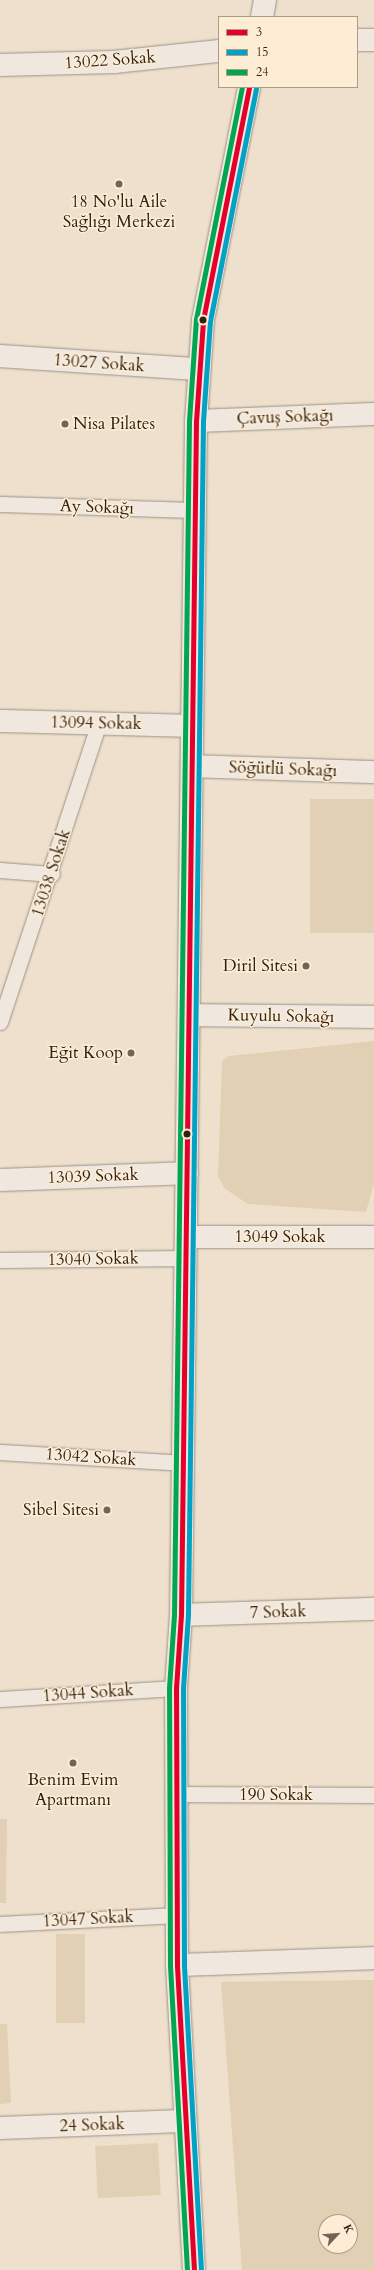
<!DOCTYPE html>
<html>
<head>
<meta charset="utf-8">
<style>
	body { margin:0 }
	#map { position:relative; width:374px; height:2270px; overflow:hidden; background:#eee0cc; font-family:Cardo,serif }
	div>[style] { position:absolute }
	.green>* { inset:0; background:#e2d0b4; transform-origin:0 0 }
	.roads { filter:drop-shadow(0 0 1px #9c9285) drop-shadow(0 0 1px #9c9285) }
	.lane>* { height:15px; margin:-7.5px; padding:0 7.5px; transform-origin:7.5px; border-radius:7.5px; background:#f0e8df }
	.street>* { height:22px; margin:-11px; padding:0 11px; transform-origin:11px; border-radius:11px; background:#f0e8df }
	.secondary>* { height:22px; margin:-11px; padding:0 11px; transform-origin:11px; border-radius:11px; background:#f0e8df }
	.bus-1>* { height:5px; margin:-2.5px; padding:0 2.5px; transform-origin:2.5px; border-radius:2.5px; background:#e4002b }
	.bus-2>* { height:5px; margin:-2.5px; padding:0 2.5px; transform-origin:2.5px; border-radius:2.5px; background:#02a2c5 }
	.bus-3>* { height:5px; margin:-2.5px; padding:0 2.5px; transform-origin:2.5px; border-radius:2.5px; background:#00a651 }
	.dots>* { width:11px; height:11px; translate:-50% -50%; box-sizing:border-box; border:2px solid #fdedd5; border-radius:50% }
	span { translate:-50% -50%; white-space:nowrap; text-align:center; line-height:1.15; -webkit-text-stroke:3px #fdedd5; paint-order:stroke }
	.street-label { font-size:17px; color:#312115 }
	.poi-label { font-size:17px; color:#312115 }
	.left { translate:0 -50%; text-align:left }
	.right { translate:-100% -50%; text-align:right }
	.legend { position:absolute; left:218px; top:16px; width:140px; height:72px; box-sizing:border-box; background:#fdedd5; border:1px solid #ab9b88; margin:0; padding:5px 7px; list-style:none; font-size:12px; color:#312115 }
	.legend li { display:flex; align-items:center; gap:8px; height:20px }
	.legend b { width:20px; border:1px solid #ab9b88 }
	.north { position:absolute; left:318px; top:2214px; width:40px; height:40px; box-sizing:border-box; background:#fdedd5; border:1px solid #ab9b88; border-radius:50%; rotate:64deg; font-size:11px; font-weight:700; line-height:16px; text-align:center; color:#312115 }
	.north::after { content:''; display:block; margin:auto; width:14px; height:18px; background:#736455; clip-path:polygon(50% 0,100% 100%,50% 72%,0 100%) }
</style>
</head>
<body>
<div id="map">
	<div class="green">
		<div style="left:310px;top:799px;width:64px;height:134px"></div>
		<div style="clip-path:polygon(374px 1041px,374px 1184px,366px 1212px,248px 1204px,224px 1188px,218px 1176px,222px 1061px,229px 1056px)"></div>
		<div style="clip-path:polygon(0 1819px,7px 1819px,6px 1903px,0 1903px)"></div>
		<div style="left:56px;top:1934px;width:29px;height:89px"></div>
		<div style="clip-path:polygon(evenodd,374px 1980px,374px 2270px,242px 2270px,221px 1982px,374px 1980px,326px 2222px,350px 2222px,350px 2246px,326px 2246px,326px 2222px)"></div>
		<div style="clip-path:polygon(0 2024px,7px 2024px,11px 2103px,0 2104px)"></div>
		<div style="left:158px;top:2143px;width:52px;height:63px;rotate:87deg"></div>
	</div>
	<div class="roads">
		<div class="lane">
			<div style="left:0;top:504px;width:194px;rotate:1.8deg"></div>
			<div style="left:0;top:870px;width:52px;rotate:4.4deg"></div>
			<div style="left:0;top:1022px;width:315px;rotate:-71.7deg"></div>
			<div style="left:0;top:1260px;width:186px;rotate:-0.6deg"></div>
			<div style="left:0;top:1452px;width:183px;rotate:3.4deg"></div>
			<div style="left:0;top:1699px;width:176px;rotate:-3.6deg"></div>
			<div style="left:178px;top:1794px;width:196px;rotate:0.3deg"></div>
			<div style="left:0;top:1924px;width:176px;rotate:-2.9deg"></div>
		</div>
		<div class="street">
			<div style="left:357px;top:40px;width:17px"></div>
			<div style="left:0;top:65px;width:114px;rotate:-1.5deg"></div>
			<div style="left:114px;top:62px;width:106px;rotate:-6deg"></div>
			<div style="left:0;top:356px;width:198px;rotate:3.8deg"></div>
			<div style="left:196px;top:421px;width:178px;rotate:-2.3deg"></div>
			<div style="left:0;top:721px;width:192px;rotate:1.5deg"></div>
			<div style="left:192px;top:766px;width:182px;rotate:1.9deg"></div>
			<div style="left:189px;top:1015px;width:185px;rotate:0.6deg"></div>
			<div style="left:0;top:1180px;width:187px;rotate:-2.1deg"></div>
			<div style="left:186px;top:1237px;width:188px"></div>
			<div style="left:181px;top:1615px;width:193px;rotate:-1.8deg"></div>
			<div style="left:177px;top:1965px;width:197px;rotate:-2deg"></div>
			<div style="left:0;top:2128px;width:184px;rotate:-2.2deg"></div>
		</div>
		<div class="secondary">
			<div style="left:262px;top:17px;width:17px;rotate:-80deg"></div>
			<div style="left:194px;top:2270px;width:305px;rotate:-93.2deg"></div>
			<div style="left:177px;top:1965px;width:277px;rotate:-90.2deg"></div>
			<div style="left:176px;top:1688px;width:73px;rotate:-86.1deg"></div>
			<div style="left:181px;top:1615px;width:1194px;rotate:-89.28deg"></div>
			<div style="left:196px;top:421px;width:101px;rotate:-86deg"></div>
			<div style="left:203px;top:320px;width:237px;rotate:-78.8deg"></div>
		</div>
	</div>
	<div class="bus-1">
		<div style="left:194px;top:2270px;width:305px;rotate:-93.2deg"></div>
		<div style="left:177px;top:1965px;width:277px;rotate:-90.2deg"></div>
		<div style="left:176px;top:1688px;width:73px;rotate:-86.1deg"></div>
		<div style="left:181px;top:1615px;width:1194px;rotate:-89.28deg"></div>
		<div style="left:196px;top:421px;width:101px;rotate:-86deg"></div>
		<div style="left:203px;top:320px;width:237px;rotate:-78.8deg"></div>
	</div>
	<div class="bus-2">
		<div style="left:201px;top:2270px;width:305px;rotate:-93.2deg"></div>
		<div style="left:184px;top:1965px;width:277px;rotate:-90.2deg"></div>
		<div style="left:183px;top:1688px;width:73px;rotate:-86.1deg"></div>
		<div style="left:188px;top:1615px;width:1194px;rotate:-89.28deg"></div>
		<div style="left:203px;top:421px;width:100px;rotate:-86deg"></div>
		<div style="left:210px;top:321px;width:237px;rotate:-78.8deg"></div>
	</div>
	<div class="bus-3">
		<div style="left:187px;top:2270px;width:305px;rotate:-93.2deg"></div>
		<div style="left:170px;top:1965px;width:277px;rotate:-90.2deg"></div>
		<div style="left:169px;top:1688px;width:73px;rotate:-86.1deg"></div>
		<div style="left:174px;top:1615px;width:1194px;rotate:-89.28deg"></div>
		<div style="left:189px;top:421px;width:102px;rotate:-86.1deg"></div>
		<div style="left:196px;top:319px;width:237px;rotate:-78.8deg"></div>
	</div>
	<div class="dots">
		<div style="left:119px;top:184px;background:#736455"></div>
		<div style="left:203px;top:320px;background:#312115"></div>
		<div style="left:65px;top:424px;background:#736455"></div>
		<div style="left:306px;top:966px;background:#736455"></div>
		<div style="left:131px;top:1053px;background:#736455"></div>
		<div style="left:187px;top:1134px;background:#312115"></div>
		<div style="left:107px;top:1510px;background:#736455"></div>
		<div style="left:73px;top:1763px;background:#736455"></div>
	</div>
	<div class="street-label">
		<span style="left:110px;top:60px;rotate:-4deg">13022 Sokak</span>
		<span style="left:99px;top:363px;rotate:4deg">13027 Sokak</span>
		<span style="left:285px;top:417px;rotate:-2deg">Çavuş Sokağı</span>
		<span style="left:97px;top:507px;rotate:2deg">Ay Sokağı</span>
		<span style="left:96px;top:723px;rotate:1deg">13094 Sokak</span>
		<span style="left:283px;top:769px;rotate:2deg">Söğütlü Sokağı</span>
		<span style="left:51px;top:873px;rotate:-72deg">13038 Sokak</span>
		<span style="left:281px;top:1016px;rotate:1deg">Kuyulu Sokağı</span>
		<span style="left:93px;top:1176px;rotate:-2deg">13039 Sokak</span>
		<span style="left:280px;top:1237px">13049 Sokak</span>
		<span style="left:93px;top:1259px;rotate:-1deg">13040 Sokak</span>
		<span style="left:91px;top:1457px;rotate:4deg">13042 Sokak</span>
		<span style="left:278px;top:1612px;rotate:-2deg">7 Sokak</span>
		<span style="left:88px;top:1693px;rotate:-4deg">13044 Sokak</span>
		<span style="left:276px;top:1795px">190 Sokak</span>
		<span style="left:88px;top:1919px;rotate:-3deg">13047 Sokak</span>
		<span style="left:92px;top:2125px;rotate:-2deg">24 Sokak</span>
	</div>
	<div class="poi-label">
		<span style="left:119px;top:212px">18 No'lu Aile<br>Sağlığı Merkezi</span>
		<span class="left" style="left:73px;top:424px">Nisa Pilates</span>
		<span class="right" style="left:298px;top:966px">Diril Sitesi</span>
		<span class="right" style="left:123px;top:1053px">Eğit Koop</span>
		<span class="right" style="left:99px;top:1510px">Sibel Sitesi</span>
		<span style="left:73px;top:1790px">Benim Evim<br>Apartmanı</span>
	</div>
	<ul class="legend">
	<li><b style="height:5px;background:#e4002b"></b>3</li>
	<li><b style="height:5px;background:#02a2c5"></b>15</li>
	<li><b style="height:5px;background:#00a651"></b>24</li>
	</ul>
	<div class="north">K</div>
</div>
</body>
</html>
